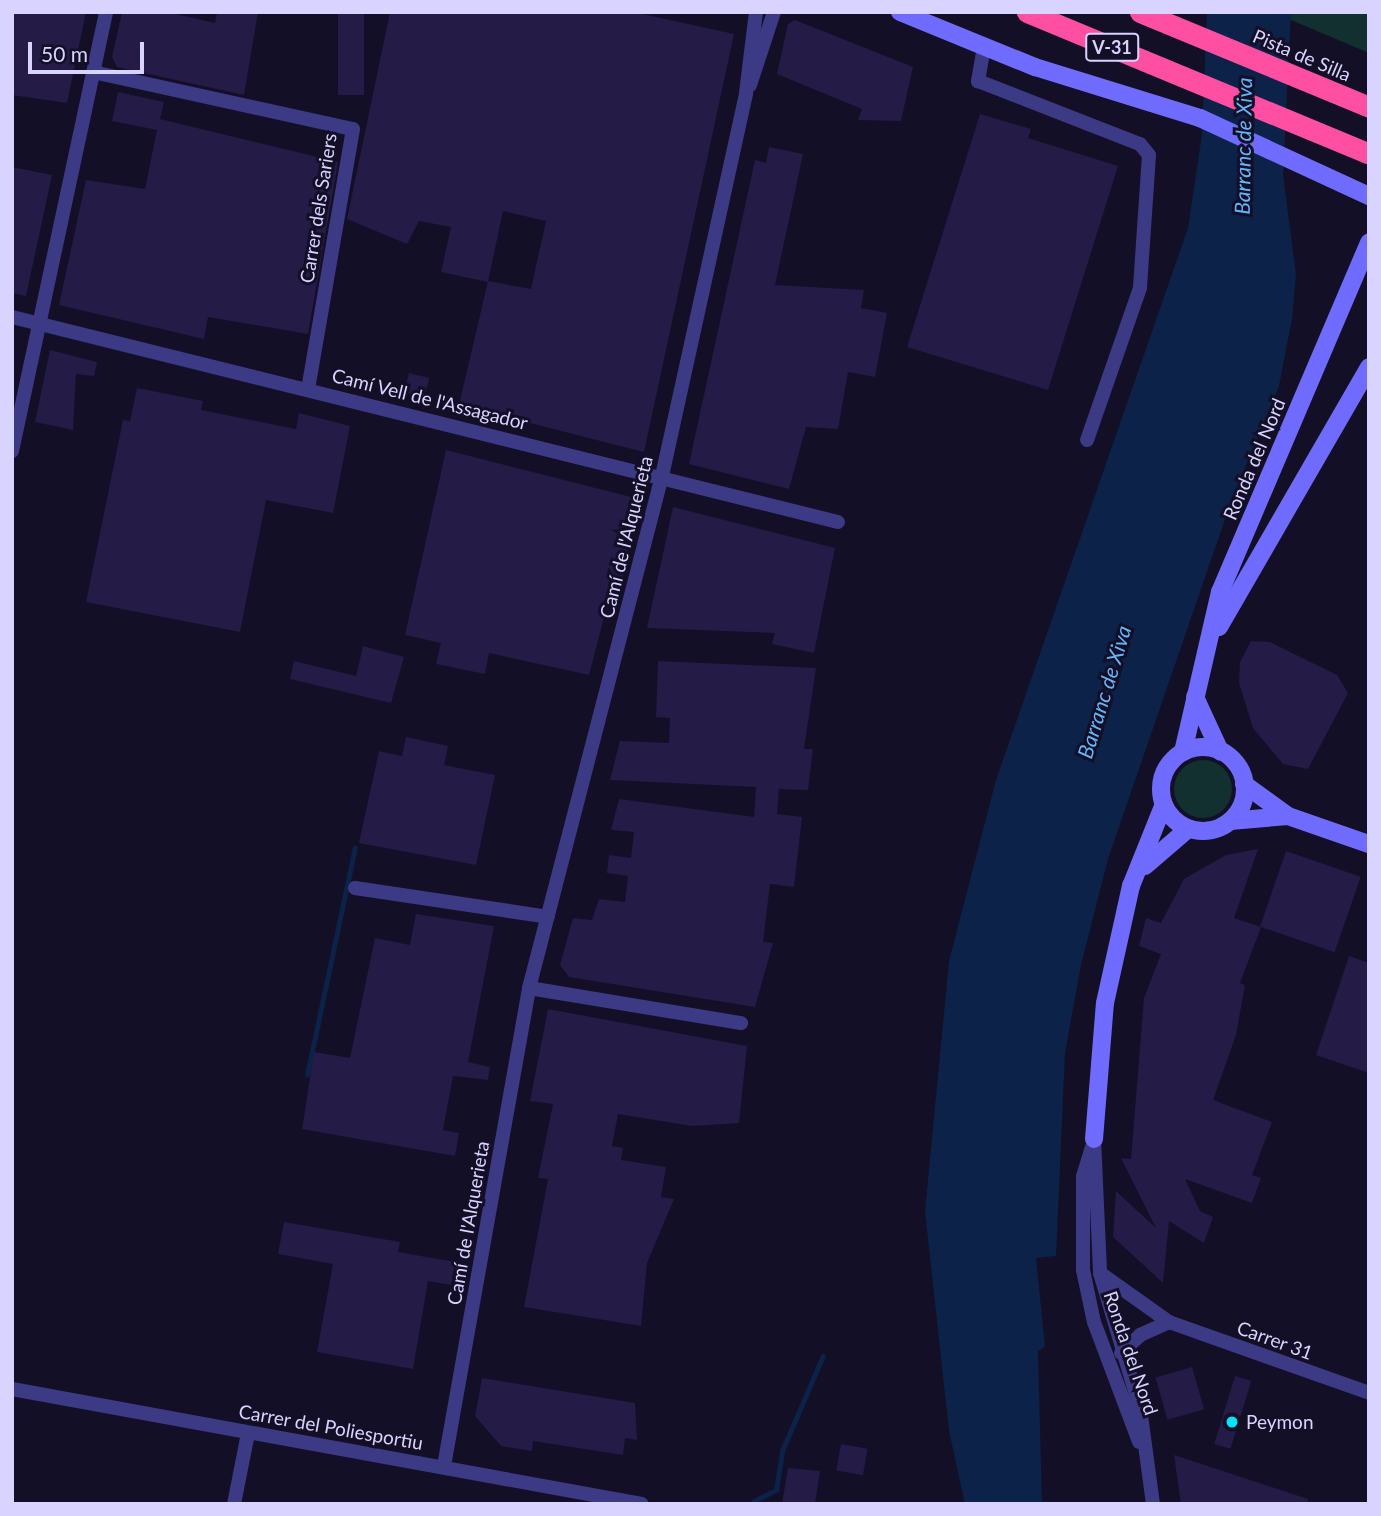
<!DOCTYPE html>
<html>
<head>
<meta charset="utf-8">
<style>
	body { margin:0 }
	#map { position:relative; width:1381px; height:1516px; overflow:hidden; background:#130f26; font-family:Lato,sans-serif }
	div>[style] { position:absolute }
	.green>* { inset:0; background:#12302f }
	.round { border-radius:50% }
	.water>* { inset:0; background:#0c2248 }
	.stream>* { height:4.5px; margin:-2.25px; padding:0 2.25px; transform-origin:2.25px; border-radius:2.25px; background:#0c2248 }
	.building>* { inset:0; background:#241b47; transform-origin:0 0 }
	.street>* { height:14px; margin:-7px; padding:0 7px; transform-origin:7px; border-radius:7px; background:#3d3a85 }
	.secondary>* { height:18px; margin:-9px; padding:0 9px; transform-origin:9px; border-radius:9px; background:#6f6bff }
	.secondary>.ring { margin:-9px; padding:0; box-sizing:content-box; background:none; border:18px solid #6f6bff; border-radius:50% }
	.highway>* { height:21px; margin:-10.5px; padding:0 10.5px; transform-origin:10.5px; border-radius:10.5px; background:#ff4fa3 }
	.dots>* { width:19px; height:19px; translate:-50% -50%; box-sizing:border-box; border:4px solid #130f26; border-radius:50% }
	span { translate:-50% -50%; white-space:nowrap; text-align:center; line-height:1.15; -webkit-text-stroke:6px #130f26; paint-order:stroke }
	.shield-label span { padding:2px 5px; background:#130f26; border:2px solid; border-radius:5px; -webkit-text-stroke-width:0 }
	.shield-label { font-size:18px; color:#d9d4ff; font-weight:700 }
	.street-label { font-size:19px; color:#d9d4ff }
	.poi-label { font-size:19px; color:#d9d4ff }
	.left { translate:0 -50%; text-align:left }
	.water-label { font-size:21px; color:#62b6ff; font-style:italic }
	.frame { position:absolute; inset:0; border:14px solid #d9d4ff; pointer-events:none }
	.scale { position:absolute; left:28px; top:42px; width:116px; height:32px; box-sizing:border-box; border:4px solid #d9d4ff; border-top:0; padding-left:9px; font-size:21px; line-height:24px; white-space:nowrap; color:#d9d4ff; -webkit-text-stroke:5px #130f26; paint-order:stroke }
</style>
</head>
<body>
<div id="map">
	<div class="green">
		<div style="clip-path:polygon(1272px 12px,1369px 12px,1369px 53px)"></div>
		<div class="round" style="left:1174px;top:760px;width:58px;height:58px"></div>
	</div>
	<div class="water">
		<div style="clip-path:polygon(1207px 12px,1291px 12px,1283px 175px,1296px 274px,1292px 319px,1279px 386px,1231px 502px,1108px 859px,1081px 965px,1065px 1053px,1056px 1256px,1036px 1258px,1045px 1347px,1038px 1351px,1042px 1504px,965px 1504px,949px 1431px,925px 1211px,949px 961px,996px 780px,1188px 228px,1202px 134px)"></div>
	</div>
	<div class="stream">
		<div style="left:307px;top:1075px;width:232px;rotate:-78.1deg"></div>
		<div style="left:754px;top:1501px;width:25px;rotate:-27deg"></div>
		<div style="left:776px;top:1490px;width:39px;rotate:-81deg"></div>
		<div style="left:782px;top:1451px;width:103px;rotate:-66.7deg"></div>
	</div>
	<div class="building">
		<div style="clip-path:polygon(12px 12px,86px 12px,67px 103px,12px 95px)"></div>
		<div style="clip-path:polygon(122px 12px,167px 12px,215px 23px,217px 12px,258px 12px,244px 95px,117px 67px,112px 57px)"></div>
		<div style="left:338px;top:12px;width:26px;height:83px"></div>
		<div style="clip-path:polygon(390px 12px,633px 12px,734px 34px,644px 452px,459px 405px,488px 281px,531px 289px,546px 221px,503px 211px,488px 282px,441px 272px,451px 227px,419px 221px,407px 244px,347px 219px)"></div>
		<div style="clip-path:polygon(795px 20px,913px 67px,901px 121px,858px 120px,862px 109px,777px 74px,788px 24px)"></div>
		<div style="clip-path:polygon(118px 92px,164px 102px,160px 119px,338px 162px,308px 334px,208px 317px,204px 339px,59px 305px,86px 180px,145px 189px,157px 130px,112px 121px)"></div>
		<div style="clip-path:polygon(980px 114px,1031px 129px,1028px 138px,1118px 166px,1048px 390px,907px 347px)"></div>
		<div style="clip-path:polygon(769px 147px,803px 154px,775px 285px,864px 290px,861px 308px,887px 313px,875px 377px,848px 372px,838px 429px,806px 427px,789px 489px,689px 464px,755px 160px,766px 163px)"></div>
		<div style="clip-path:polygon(12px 167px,52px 175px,26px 296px,12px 293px)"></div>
		<div style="clip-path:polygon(50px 350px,97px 362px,94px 376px,76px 374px,73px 430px,35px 422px)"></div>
		<div style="left:409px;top:373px;width:21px;height:20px;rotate:14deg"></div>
		<div style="clip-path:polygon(137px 388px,203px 401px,201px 410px,296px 429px,299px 413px,350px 426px,333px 513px,266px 500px,240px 632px,86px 602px,123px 420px,130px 421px)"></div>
		<div style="clip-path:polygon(446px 450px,639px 499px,621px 585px,613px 583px,589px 675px,489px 653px,485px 674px,436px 664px,441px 643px,405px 635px)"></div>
		<div style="clip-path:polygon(673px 507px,835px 548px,814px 653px,772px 644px,775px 633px,647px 628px)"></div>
		<div style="clip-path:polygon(1251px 641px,1270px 642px,1337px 675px,1348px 693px,1308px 769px,1283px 764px,1253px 728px,1239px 683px,1240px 662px)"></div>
		<div style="clip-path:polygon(363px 646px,404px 657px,391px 703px,290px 679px,294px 661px,356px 676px)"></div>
		<div style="clip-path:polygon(658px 661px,816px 668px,804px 749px,813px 749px,808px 790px,779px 789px,777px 814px,802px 817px,794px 887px,770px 884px,763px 942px,773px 943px,755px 1007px,569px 977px,560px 965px,573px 918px,592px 920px,599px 899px,625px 902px,628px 876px,607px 873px,609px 855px,631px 858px,634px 832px,611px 830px,619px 799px,754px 817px,756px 787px,610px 780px,620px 741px,669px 743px,670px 718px,656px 717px)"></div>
		<div style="clip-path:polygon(406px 737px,448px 746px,444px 765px,495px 775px,476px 865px,359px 843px,379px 751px,402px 756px)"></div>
		<div style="clip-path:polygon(1258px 849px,1234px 918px,1261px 927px,1240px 983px,1245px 985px,1236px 1035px,1213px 1100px,1272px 1122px,1252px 1175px,1261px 1178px,1252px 1203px,1185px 1179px,1200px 1211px,1213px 1217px,1204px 1243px,1169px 1221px,1163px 1283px,1113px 1237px,1116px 1191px,1156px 1228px,1121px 1158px,1131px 1159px,1144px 998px,1161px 954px,1139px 946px,1146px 918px,1161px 923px,1184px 879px,1226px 855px)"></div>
		<div style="left:1286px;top:851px;width:79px;height:80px;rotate:19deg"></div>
		<div style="clip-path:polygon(416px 914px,494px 926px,468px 1062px,490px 1067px,488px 1080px,453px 1076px,443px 1130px,459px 1133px,455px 1156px,302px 1129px,314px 1052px,350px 1058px,375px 938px,410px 945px)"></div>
		<div style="clip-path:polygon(1349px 956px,1369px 963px,1369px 1073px,1316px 1055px)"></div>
		<div style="clip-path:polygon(548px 1009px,747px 1046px,739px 1123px,692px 1126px,618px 1114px,612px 1146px,623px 1148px,621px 1160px,666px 1167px,661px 1197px,674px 1199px,647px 1263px,641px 1326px,524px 1307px,548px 1179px,538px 1178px,553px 1104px,530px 1101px)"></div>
		<div style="clip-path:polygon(284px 1222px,400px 1242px,398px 1252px,455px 1262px,451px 1285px,428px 1281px,413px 1369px,317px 1352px,333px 1264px,278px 1254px)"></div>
		<div style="left:1192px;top:1367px;width:44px;height:38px;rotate:74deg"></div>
		<div style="left:1235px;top:1376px;width:17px;height:71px;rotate:17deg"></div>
		<div style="clip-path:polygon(482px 1378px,635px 1403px,637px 1440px,625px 1438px,623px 1455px,533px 1441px,532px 1451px,501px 1446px,475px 1416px)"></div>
		<div style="left:841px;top:1444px;width:27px;height:27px;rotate:10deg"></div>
		<div style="clip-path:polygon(1174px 1455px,1308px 1499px,1308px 1504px,1181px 1504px)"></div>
		<div style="clip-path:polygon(788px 1468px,820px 1471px,815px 1504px,782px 1504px)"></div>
	</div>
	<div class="street">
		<div style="left:984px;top:47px;width:35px;rotate:100deg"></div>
		<div style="left:978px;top:81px;width:174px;rotate:21.3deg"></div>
		<div style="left:1140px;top:144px;width:14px;rotate:51deg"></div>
		<div style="left:1149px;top:155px;width:133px;rotate:93.9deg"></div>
		<div style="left:1140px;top:288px;width:161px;rotate:109.2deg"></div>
		<div style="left:93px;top:72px;width:266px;rotate:12.4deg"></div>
		<div style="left:353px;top:129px;width:264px;rotate:99.8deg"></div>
		<div style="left:750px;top:85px;width:77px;rotate:-71.8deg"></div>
		<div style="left:12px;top:317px;width:851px;rotate:13.94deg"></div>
		<div style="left:12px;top:451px;width:449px;rotate:-77.9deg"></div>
		<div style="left:355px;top:888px;width:195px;rotate:8.5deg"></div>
		<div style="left:529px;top:988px;width:215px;rotate:9.4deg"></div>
		<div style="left:1094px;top:1139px;width:134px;rotate:87.4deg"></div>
		<div style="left:1100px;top:1273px;width:141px;rotate:73.5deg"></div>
		<div style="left:1140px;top:1408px;width:97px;rotate:82.3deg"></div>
		<div style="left:1092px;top:1147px;width:31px;rotate:107deg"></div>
		<div style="left:1083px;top:1177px;width:93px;rotate:90deg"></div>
		<div style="left:1083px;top:1270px;width:53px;rotate:78.1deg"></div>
		<div style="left:1094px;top:1322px;width:128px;rotate:69.4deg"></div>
		<div style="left:1100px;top:1273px;width:85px;rotate:35.4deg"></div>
		<div style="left:1169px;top:1322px;width:212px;rotate:19.5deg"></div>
		<div style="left:1121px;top:1353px;width:26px;rotate:-43deg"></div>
		<div style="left:1140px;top:1335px;width:32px;rotate:-24deg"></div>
		<div style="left:12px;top:1389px;width:640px;rotate:10.34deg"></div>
		<div style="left:444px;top:1466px;width:485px;rotate:-79.9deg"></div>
		<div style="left:529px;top:988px;width:529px;rotate:-75.44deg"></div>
		<div style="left:662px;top:476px;width:392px;rotate:-77.6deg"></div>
		<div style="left:746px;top:93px;width:82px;rotate:-83deg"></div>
		<div style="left:234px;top:1504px;width:72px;rotate:-78.8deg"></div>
	</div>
	<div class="secondary">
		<div style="left:900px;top:12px;width:146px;rotate:22.2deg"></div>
		<div style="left:1035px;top:67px;width:173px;rotate:17.2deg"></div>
		<div style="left:1200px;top:118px;width:186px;rotate:24.8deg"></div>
		<div style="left:1219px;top:627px;width:300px;rotate:-60deg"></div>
		<div style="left:1195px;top:697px;width:60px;rotate:65.2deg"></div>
		<div class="ring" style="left:1161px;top:747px;width:66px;height:66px"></div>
		<div style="left:1183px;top:752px;width:164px;rotate:-77deg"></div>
		<div style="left:1220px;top:592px;width:380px;rotate:-66.9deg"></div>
		<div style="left:1244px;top:784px;width:54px;rotate:36deg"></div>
		<div style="left:1230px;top:821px;width:58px;rotate:-4.9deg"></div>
		<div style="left:1288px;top:816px;width:86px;rotate:19.1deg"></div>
		<div style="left:1145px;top:866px;width:58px;rotate:-40.8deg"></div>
		<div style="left:1094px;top:1139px;width:136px;rotate:-85.4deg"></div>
		<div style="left:1105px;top:1003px;width:120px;rotate:-77.5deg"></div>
		<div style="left:1131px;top:886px;width:88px;rotate:-68.1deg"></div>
	</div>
	<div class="highway">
		<div style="left:1027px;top:12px;width:370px;rotate:22.5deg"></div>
		<div style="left:1140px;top:12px;width:248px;rotate:22.5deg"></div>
	</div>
	<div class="dots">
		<div style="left:1232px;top:1422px;background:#00e5ff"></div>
	</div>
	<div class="shield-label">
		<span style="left:1112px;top:47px">V-31</span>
	</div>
	<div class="street-label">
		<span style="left:1302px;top:55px;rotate:23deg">Pista de Silla</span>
		<span style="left:318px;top:208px;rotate:-81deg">Carrer dels Sariers</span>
		<span style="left:430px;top:399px;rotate:14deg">Camí Vell de l'Assagador</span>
		<span style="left:1254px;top:459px;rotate:-67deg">Ronda del Nord</span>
		<span style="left:626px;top:537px;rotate:-76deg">Camí de l'Alquerieta</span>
		<span style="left:468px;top:1223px;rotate:-80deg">Camí de l'Alquerieta</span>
		<span style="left:1275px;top:1340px;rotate:20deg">Carrer 31</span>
		<span style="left:1131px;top:1353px;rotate:71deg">Ronda del Nord</span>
		<span style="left:331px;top:1427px;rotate:10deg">Carrer del Poliesportiu</span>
	</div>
	<div class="poi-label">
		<span class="left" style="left:1246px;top:1422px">Peymon</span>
	</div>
	<div class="water-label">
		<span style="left:1243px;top:146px;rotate:-89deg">Barranc de Xiva</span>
		<span style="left:1104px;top:692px;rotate:-73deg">Barranc de Xiva</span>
	</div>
	<div class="frame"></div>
	<div class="scale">50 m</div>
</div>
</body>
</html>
